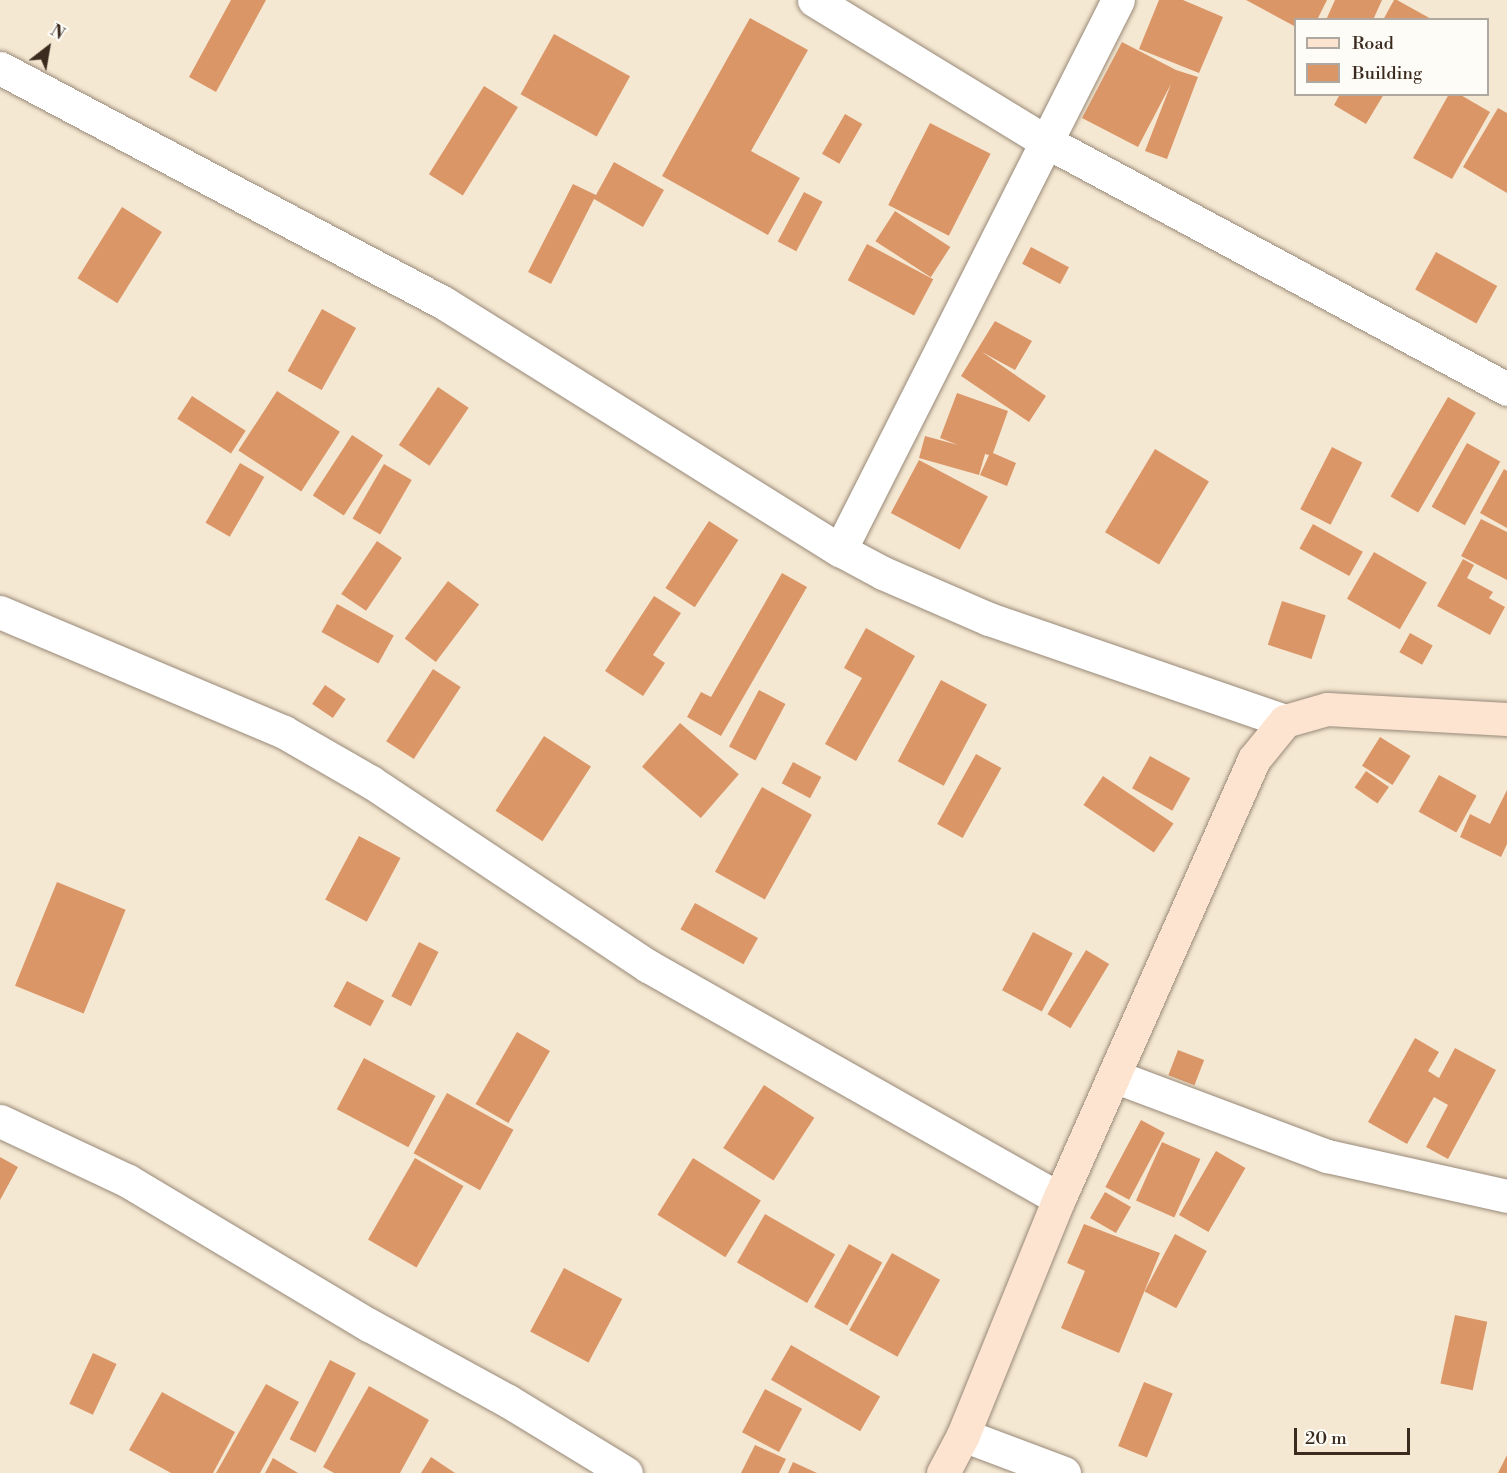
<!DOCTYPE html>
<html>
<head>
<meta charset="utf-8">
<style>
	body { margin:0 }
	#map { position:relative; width:1507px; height:1473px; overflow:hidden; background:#f5e8d2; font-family:"Libre Bodoni",serif }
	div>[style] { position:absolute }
	.building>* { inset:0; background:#db9668; transform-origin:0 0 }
	.roads { filter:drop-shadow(0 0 2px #988978) drop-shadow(0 0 2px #988978) }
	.street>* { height:33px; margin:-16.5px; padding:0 16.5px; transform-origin:16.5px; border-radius:16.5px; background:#fff }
	.secondary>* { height:33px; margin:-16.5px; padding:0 16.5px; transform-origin:16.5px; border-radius:16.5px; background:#fde4d1 }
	span { translate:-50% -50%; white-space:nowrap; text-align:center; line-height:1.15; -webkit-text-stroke:6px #fdfcf7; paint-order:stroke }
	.legend { position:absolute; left:1294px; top:18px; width:195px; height:78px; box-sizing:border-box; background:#fdfcf7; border:2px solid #afa8a0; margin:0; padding:8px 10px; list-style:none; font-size:18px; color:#3b2a1e }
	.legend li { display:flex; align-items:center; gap:12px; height:30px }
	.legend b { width:30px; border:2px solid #afa8a0 }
	.north { position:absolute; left:18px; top:18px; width:60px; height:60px; -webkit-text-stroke:4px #fdfcf7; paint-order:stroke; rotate:31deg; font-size:16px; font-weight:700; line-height:24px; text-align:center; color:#3b2a1e }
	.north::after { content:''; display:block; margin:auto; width:21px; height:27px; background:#3b2a1e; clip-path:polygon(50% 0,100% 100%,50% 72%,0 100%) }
	.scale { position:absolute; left:1294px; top:1428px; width:116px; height:27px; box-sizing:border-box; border:3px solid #3b2a1e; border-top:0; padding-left:8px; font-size:18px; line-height:21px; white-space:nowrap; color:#3b2a1e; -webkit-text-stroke:4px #fdfcf7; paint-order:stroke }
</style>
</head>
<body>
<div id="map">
	<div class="building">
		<div style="clip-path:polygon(231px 0,266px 0,216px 92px,189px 77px)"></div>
		<div style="clip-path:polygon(1159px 0,1183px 0,1223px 17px,1199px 73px,1139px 49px)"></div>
		<div style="clip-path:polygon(1246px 0,1327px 0,1317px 20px,1296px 20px,1296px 27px)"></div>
		<div style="clip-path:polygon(1335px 0,1382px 0,1373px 20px,1326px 20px)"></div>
		<div style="clip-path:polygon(1394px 0,1397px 0,1433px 20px,1383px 20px)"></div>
		<div style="clip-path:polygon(750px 18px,808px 50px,751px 151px,800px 178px,768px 235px,662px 176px)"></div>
		<div style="left:554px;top:34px;width:87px;height:69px;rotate:29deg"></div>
		<div style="clip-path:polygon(1122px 42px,1176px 70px,1198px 77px,1167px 159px,1145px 151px,1171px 84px,1138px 147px,1082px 118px)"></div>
		<div style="left:484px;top:86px;width:40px;height:104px;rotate:32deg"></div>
		<div style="clip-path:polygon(1340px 94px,1384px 94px,1366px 124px,1334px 105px)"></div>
		<div style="clip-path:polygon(1449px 94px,1459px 94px,1490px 112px,1452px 179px,1413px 158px)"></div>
		<div style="clip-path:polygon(1498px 108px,1507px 113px,1507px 193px,1463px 167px)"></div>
		<div style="left:845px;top:114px;width:20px;height:46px;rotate:30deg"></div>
		<div style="left:930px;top:123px;width:68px;height:92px;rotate:27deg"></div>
		<div style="clip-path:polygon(614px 162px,664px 190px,643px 227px,594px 199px,551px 284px,528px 272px,573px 184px,596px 195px)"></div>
		<div style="left:804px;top:192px;width:21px;height:56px;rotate:28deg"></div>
		<div style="left:122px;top:207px;width:47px;height:84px;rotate:32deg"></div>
		<div style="left:895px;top:211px;width:66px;height:36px;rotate:33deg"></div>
		<div style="left:867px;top:244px;width:75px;height:41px;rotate:28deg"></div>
		<div style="left:1031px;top:247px;width:43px;height:19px;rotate:28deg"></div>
		<div style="left:1436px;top:252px;width:70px;height:43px;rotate:29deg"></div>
		<div style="left:322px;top:309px;width:39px;height:71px;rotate:29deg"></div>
		<div style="clip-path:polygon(995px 321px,1032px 341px,1015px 370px,982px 352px,1046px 396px,1029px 422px,961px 376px)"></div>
		<div style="left:438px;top:387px;width:37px;height:70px;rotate:34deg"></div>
		<div style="left:277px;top:391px;width:75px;height:71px;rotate:33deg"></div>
		<div style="clip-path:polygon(957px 393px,1008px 411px,993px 453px,1016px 463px,1007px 486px,980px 475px,989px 455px,985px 454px,979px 475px,919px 458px,925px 436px,958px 445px,940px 438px)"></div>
		<div style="left:192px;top:396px;width:64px;height:27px;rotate:33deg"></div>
		<div style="left:1448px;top:397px;width:32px;height:115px;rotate:30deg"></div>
		<div style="left:352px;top:435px;width:37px;height:72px;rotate:33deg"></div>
		<div style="left:1467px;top:443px;width:38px;height:73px;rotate:29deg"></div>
		<div style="left:1332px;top:447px;width:34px;height:70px;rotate:27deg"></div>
		<div style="left:1155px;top:449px;width:63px;height:97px;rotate:31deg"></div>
		<div style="left:919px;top:460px;width:78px;height:60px;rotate:28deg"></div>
		<div style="left:240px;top:463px;width:28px;height:69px;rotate:30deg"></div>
		<div style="left:384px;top:464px;width:32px;height:63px;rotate:30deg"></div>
		<div style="clip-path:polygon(1504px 469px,1507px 471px,1507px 528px,1480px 513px)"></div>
		<div style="clip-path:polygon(1481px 519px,1507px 532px,1507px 580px,1461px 556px)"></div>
		<div style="left:709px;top:521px;width:35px;height:80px;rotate:33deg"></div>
		<div style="left:1313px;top:524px;width:57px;height:28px;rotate:29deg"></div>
		<div style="left:377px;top:541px;width:30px;height:64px;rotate:34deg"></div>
		<div style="left:1374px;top:552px;width:61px;height:54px;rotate:30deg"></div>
		<div style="clip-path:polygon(1463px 559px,1474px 565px,1467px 578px,1493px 592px,1489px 598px,1505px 607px,1490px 635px,1437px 606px)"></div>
		<div style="clip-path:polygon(782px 573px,807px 587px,721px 736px,687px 717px,701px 692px,711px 697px)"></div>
		<div style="left:448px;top:581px;width:39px;height:72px;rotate:37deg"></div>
		<div style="clip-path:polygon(654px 596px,681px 613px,653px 655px,665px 663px,643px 696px,605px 671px)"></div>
		<div style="left:1282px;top:601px;width:46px;height:46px;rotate:18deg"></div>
		<div style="left:337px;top:604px;width:65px;height:32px;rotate:29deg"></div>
		<div style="clip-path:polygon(866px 628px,915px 656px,856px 761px,825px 744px,862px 678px,844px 668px)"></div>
		<div style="left:1410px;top:633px;width:26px;height:22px;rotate:29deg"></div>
		<div style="left:433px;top:669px;width:33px;height:86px;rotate:33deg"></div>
		<div style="left:941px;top:680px;width:52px;height:92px;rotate:28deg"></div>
		<div style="left:325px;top:685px;width:25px;height:23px;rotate:34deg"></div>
		<div style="left:759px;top:690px;width:30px;height:64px;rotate:28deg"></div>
		<div style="left:680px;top:723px;width:78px;height:58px;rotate:41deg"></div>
		<div style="left:544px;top:736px;width:56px;height:89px;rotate:33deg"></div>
		<div style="left:1380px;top:737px;width:36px;height:34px;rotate:32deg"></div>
		<div style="left:976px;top:754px;width:29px;height:80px;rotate:29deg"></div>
		<div style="left:1150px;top:756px;width:46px;height:37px;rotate:29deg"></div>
		<div style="left:793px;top:762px;width:32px;height:24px;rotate:28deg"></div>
		<div style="left:1366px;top:771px;width:28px;height:20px;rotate:35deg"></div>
		<div style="left:1439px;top:775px;width:43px;height:42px;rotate:29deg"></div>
		<div style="left:1103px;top:776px;width:85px;height:35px;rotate:34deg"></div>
		<div style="left:762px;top:787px;width:57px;height:97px;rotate:29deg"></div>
		<div style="clip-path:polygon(1507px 790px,1507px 844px,1501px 857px,1460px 837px,1470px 814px,1490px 824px)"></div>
		<div style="left:359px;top:836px;width:47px;height:72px;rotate:28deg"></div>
		<div style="left:57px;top:882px;width:74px;height:112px;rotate:22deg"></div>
		<div style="left:695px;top:903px;width:72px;height:30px;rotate:29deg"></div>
		<div style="left:1033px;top:932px;width:45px;height:66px;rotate:28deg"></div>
		<div style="left:419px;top:942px;width:22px;height:61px;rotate:27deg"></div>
		<div style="left:1086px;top:950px;width:27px;height:75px;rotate:31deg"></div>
		<div style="left:347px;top:981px;width:42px;height:29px;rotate:28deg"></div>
		<div style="left:517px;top:1032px;width:38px;height:83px;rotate:30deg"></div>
		<div style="clip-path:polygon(1415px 1038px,1439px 1052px,1428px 1071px,1439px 1078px,1455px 1048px,1496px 1070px,1448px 1159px,1426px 1147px,1448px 1105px,1434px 1097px,1407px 1144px,1368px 1122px)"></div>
		<div style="left:1178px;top:1050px;width:28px;height:27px;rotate:21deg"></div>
		<div style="left:364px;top:1058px;width:81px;height:58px;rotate:28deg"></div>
		<div style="left:764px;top:1085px;width:60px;height:75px;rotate:33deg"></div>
		<div style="left:447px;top:1093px;width:76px;height:69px;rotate:29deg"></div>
		<div style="left:1141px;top:1120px;width:27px;height:76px;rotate:28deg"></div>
		<div style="left:1162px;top:1142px;width:42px;height:64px;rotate:24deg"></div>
		<div style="left:1216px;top:1151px;width:34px;height:74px;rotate:30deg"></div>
		<div style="clip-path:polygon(0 1157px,18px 1167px,0 1200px)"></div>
		<div style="left:415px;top:1158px;width:56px;height:94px;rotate:30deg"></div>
		<div style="left:693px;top:1158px;width:80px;height:67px;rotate:32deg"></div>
		<div style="left:1105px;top:1192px;width:30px;height:30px;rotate:30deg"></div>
		<div style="left:765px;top:1214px;width:81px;height:56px;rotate:30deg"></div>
		<div style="clip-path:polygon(1084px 1224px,1160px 1253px,1119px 1353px,1061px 1328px,1085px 1271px,1067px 1263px)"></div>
		<div style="left:1175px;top:1234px;width:36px;height:65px;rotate:28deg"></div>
		<div style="left:849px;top:1244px;width:38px;height:72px;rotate:29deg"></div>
		<div style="left:892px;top:1253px;width:55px;height:88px;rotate:29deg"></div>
		<div style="left:564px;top:1268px;width:66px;height:72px;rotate:28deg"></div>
		<div style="left:1455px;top:1315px;width:33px;height:70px;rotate:12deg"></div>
		<div style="left:791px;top:1345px;width:103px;height:40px;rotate:30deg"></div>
		<div style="left:93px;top:1353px;width:26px;height:56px;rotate:25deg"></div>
		<div style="left:330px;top:1360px;width:29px;height:89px;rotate:27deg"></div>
		<div style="left:1144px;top:1382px;width:31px;height:69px;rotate:22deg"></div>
		<div style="clip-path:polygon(266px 1384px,299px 1402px,260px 1473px,216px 1473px)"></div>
		<div style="clip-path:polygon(369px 1386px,429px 1420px,400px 1473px,334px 1473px,323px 1467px)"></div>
		<div style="left:765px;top:1389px;width:42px;height:49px;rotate:28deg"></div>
		<div style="clip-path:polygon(162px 1392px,235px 1432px,213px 1473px,171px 1473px,129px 1450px)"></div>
		<div style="clip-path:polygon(755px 1445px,786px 1459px,779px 1473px,741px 1473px)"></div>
		<div style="clip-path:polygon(1507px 1455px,1507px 1473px,1498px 1473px)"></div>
		<div style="clip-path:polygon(431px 1457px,455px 1473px,421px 1473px)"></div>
		<div style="clip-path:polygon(273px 1458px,298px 1473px,265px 1473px)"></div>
		<div style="clip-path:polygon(793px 1462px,817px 1473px,788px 1473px)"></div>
	</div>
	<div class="roads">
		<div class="street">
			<div style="left:814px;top:0;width:273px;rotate:31.4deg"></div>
			<div style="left:1047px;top:142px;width:522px;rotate:28.23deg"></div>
			<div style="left:0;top:68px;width:502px;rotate:27.89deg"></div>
			<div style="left:444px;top:303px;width:467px;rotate:32deg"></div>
			<div style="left:840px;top:550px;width:49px;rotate:28.1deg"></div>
			<div style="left:883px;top:573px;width:116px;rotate:23.5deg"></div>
			<div style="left:989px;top:619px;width:313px;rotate:19deg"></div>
			<div style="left:840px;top:550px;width:616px;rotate:-63.19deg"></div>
			<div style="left:0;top:612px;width:308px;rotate:22.9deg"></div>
			<div style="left:284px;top:732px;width:100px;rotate:29.9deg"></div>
			<div style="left:371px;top:782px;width:333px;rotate:33.6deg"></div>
			<div style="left:648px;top:966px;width:472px;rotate:29.5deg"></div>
			<div style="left:1114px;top:1076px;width:228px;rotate:20.6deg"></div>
			<div style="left:1327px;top:1156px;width:184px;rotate:12.5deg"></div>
			<div style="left:0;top:1121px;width:141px;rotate:25.1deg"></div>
			<div style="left:128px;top:1181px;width:281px;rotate:30.9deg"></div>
			<div style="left:369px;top:1325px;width:158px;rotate:28.7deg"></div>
			<div style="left:508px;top:1401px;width:138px;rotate:31.4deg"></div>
			<div style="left:963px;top:1435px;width:108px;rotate:20.6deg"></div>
		</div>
		<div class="secondary">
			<div style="left:943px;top:1473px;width:43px;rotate:-62.2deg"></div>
			<div style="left:963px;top:1435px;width:255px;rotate:-67.9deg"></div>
			<div style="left:1059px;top:1199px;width:481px;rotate:-66.1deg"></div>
			<div style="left:1254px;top:759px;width:49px;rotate:-50.8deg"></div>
			<div style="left:1285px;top:721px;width:44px;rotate:-15.9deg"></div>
			<div style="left:1327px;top:709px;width:180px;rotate:3.2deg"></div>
		</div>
	</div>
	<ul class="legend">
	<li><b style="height:8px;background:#fde4d1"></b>Road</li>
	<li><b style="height:16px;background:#db9668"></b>Building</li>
	</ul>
	<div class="north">N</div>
	<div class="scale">20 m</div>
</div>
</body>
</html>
